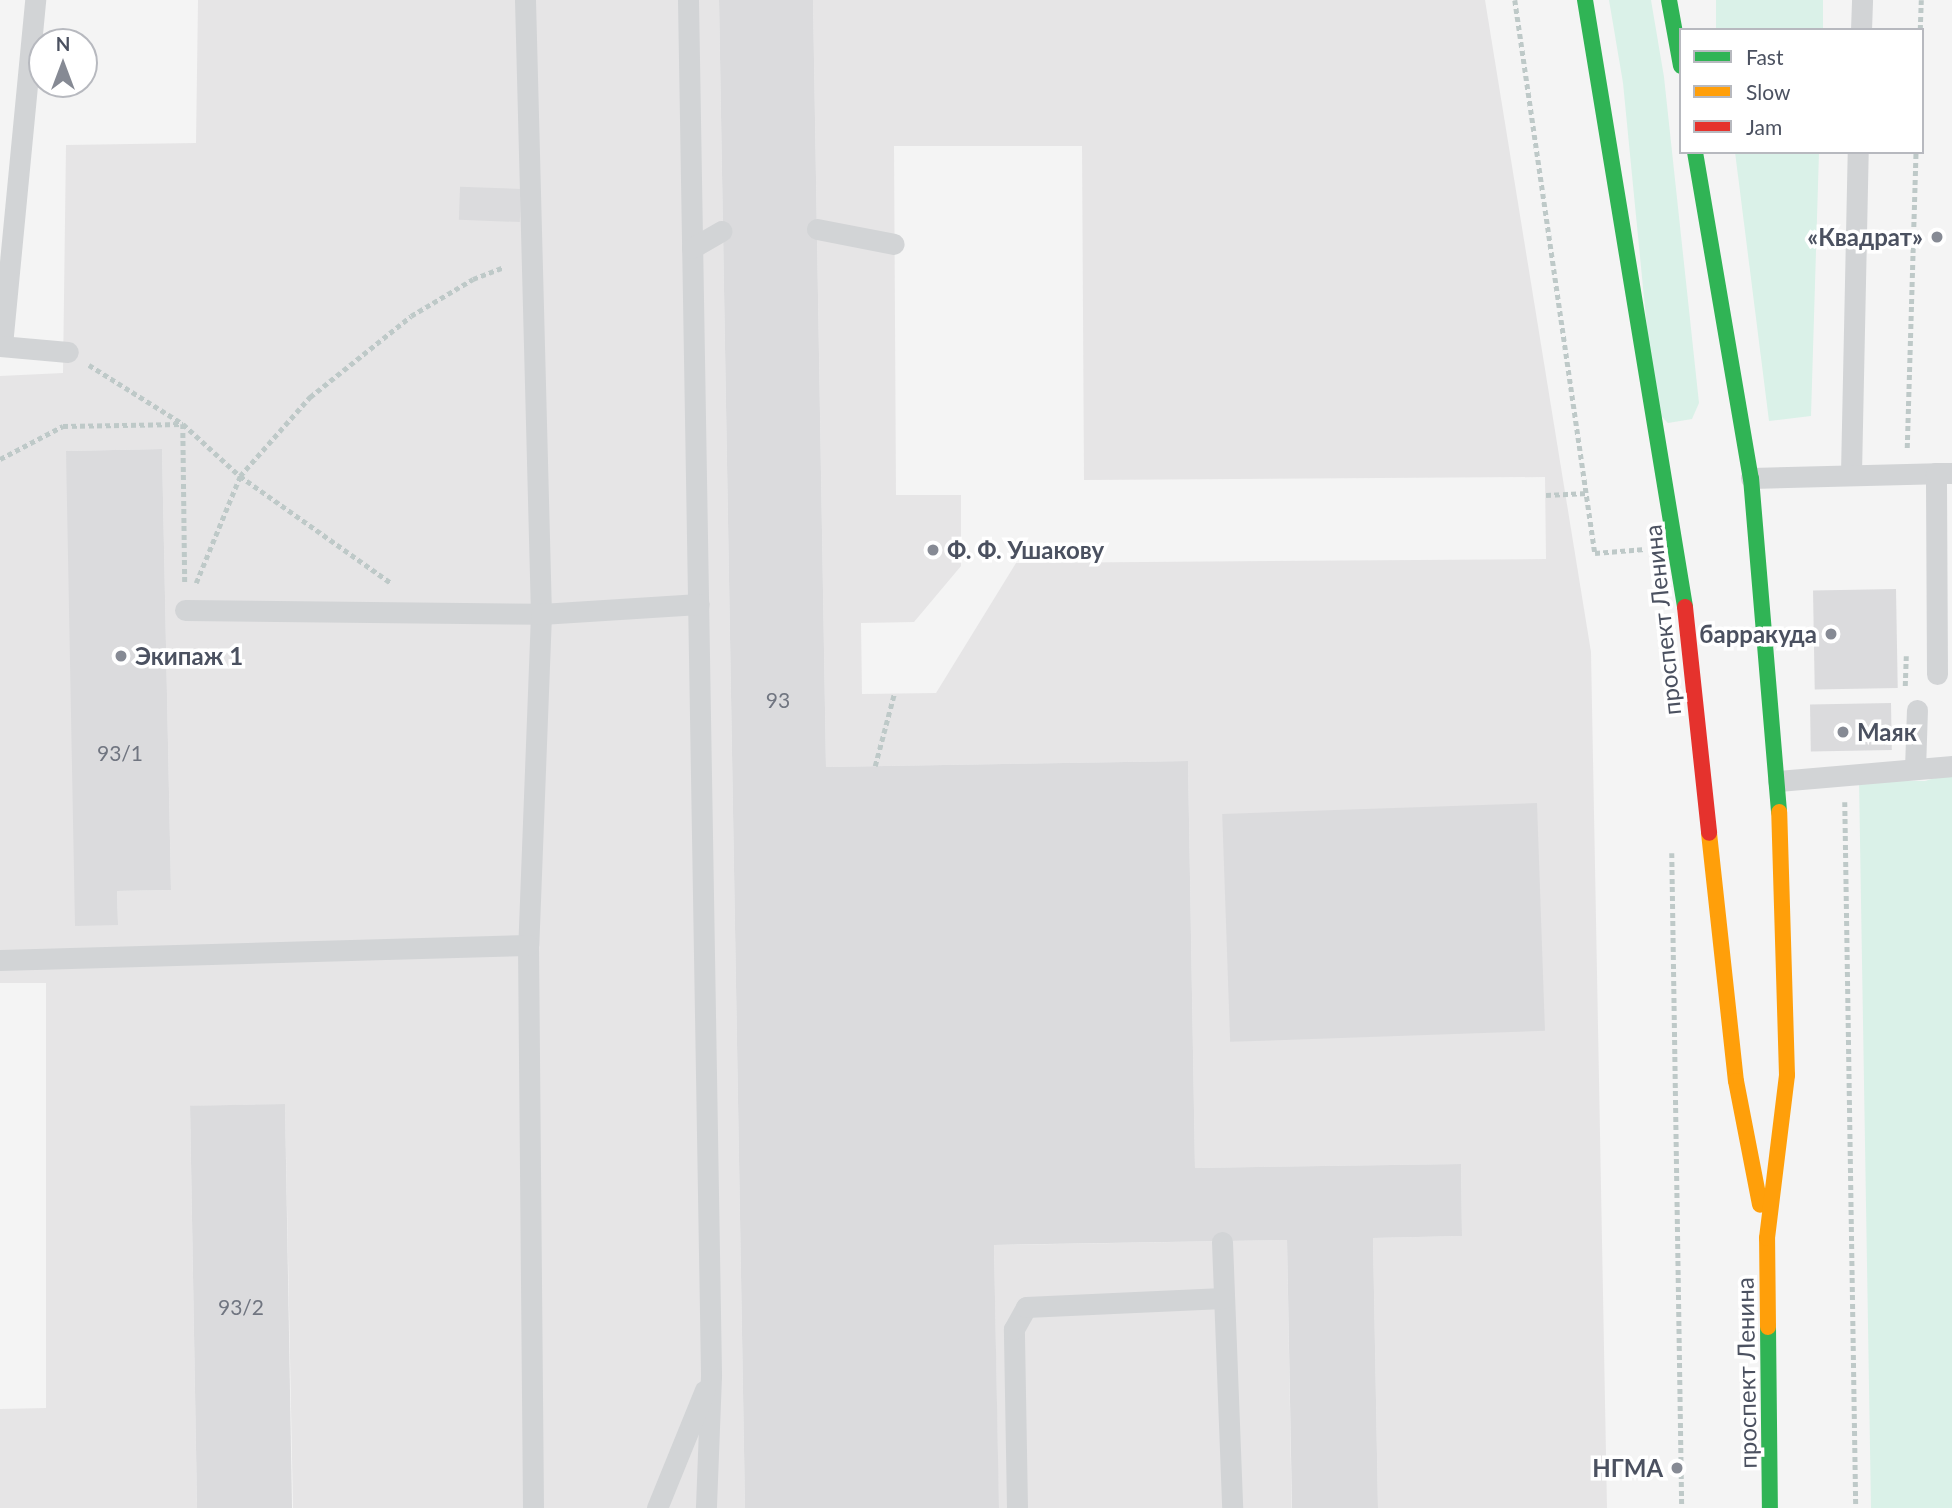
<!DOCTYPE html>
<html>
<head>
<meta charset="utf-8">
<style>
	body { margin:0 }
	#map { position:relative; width:1952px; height:1508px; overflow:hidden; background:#f4f4f4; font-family:Lato,sans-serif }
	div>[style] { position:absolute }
	.education>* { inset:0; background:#e6e5e6; transform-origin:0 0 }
	.green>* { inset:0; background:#daf1e8; transform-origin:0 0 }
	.building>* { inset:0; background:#dbdbdd; transform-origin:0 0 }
	.path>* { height:4.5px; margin-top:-2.25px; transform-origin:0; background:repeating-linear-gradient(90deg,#bec9c8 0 5px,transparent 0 8.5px) }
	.lane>* { height:21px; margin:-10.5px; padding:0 10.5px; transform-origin:10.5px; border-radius:10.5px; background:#d2d4d6 }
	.fast>* { height:16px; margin:-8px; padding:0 8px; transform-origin:8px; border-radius:8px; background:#30b455 }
	.slow>* { height:16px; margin:-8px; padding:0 8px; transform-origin:8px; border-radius:8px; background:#ff9f0a }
	.jam>* { height:16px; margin:-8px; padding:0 8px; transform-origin:8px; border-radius:8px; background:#e5322d }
	.dots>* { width:19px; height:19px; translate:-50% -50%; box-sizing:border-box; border:4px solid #fff; border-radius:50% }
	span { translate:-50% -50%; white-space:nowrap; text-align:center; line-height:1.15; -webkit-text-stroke:7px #fff; paint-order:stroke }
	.number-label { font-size:21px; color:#707580 }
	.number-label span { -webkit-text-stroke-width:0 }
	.poi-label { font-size:24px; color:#4b5160; font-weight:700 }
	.right { translate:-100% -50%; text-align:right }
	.left { translate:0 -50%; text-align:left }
	.street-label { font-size:24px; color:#4b5160 }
	.legend { position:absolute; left:1679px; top:28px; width:245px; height:126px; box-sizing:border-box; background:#fff; border:2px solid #b7b9bf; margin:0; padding:9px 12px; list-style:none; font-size:21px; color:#4b5160 }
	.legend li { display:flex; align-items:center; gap:14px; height:35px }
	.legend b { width:35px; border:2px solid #b7b9bf }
	.north { position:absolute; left:28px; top:28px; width:70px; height:70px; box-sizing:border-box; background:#fff; border:2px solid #b7b9bf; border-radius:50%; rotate:0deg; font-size:19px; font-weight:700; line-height:28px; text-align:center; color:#4b5160 }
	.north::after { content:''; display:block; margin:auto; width:24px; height:32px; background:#868a94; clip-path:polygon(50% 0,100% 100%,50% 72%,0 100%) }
</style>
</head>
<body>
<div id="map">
	<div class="education">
		<div style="clip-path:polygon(evenodd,198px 0,719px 0,745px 1508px,293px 1508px,285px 1104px,190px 1106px,197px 1508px,0 1508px,0 1409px,46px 1408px,46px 983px,0 983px,0 376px,63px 373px,66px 145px,196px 143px,198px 0,162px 449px,171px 890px,117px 891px,118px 925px,66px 451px,162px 449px)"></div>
		<div style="clip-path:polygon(evenodd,813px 0,1485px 0,1591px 652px,1607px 1508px,1378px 1508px,1373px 1238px,1462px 1236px,1461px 1164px,1195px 1168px,1188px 761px,826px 767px,813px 0,894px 146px,1082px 146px,1084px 480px,1545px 477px,1546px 559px,1016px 563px,936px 693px,862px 694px,861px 623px,914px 622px,961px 566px,961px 495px,896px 495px,894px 146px)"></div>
		<div style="left:1287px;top:1240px;width:268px;height:293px;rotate:89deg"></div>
	</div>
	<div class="green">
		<div style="clip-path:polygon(1609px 0,1651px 0,1664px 77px,1699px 403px,1692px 419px,1668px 423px,1655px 410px,1623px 83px)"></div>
		<div style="left:1716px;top:0;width:107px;height:30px"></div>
		<div style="clip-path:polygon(1735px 152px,1819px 152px,1811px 416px,1769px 421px)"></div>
		<div style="clip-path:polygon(1952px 773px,1952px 1508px,1871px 1508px,1859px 780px,1925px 781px)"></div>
	</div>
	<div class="building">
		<div style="clip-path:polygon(719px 0,813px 0,826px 767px,1188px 761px,1195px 1168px,1461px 1164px,1462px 1236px,1373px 1238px,1378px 1508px,1292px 1508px,1287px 1240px,994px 1245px,999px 1508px,745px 1508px)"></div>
		<div style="left:521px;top:189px;width:33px;height:61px;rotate:92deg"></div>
		<div style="clip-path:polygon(162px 449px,171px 890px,117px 891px,118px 925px,75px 926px,66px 451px)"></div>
		<div style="left:1896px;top:589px;width:99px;height:83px;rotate:89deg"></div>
		<div style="left:1891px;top:703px;width:47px;height:81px;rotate:89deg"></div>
		<div style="left:1537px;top:803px;width:228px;height:315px;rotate:88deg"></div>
		<div style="left:285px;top:1104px;width:404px;height:95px;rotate:89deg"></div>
	</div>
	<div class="path">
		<div style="left:1515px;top:0;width:559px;rotate:81.77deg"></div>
		<div style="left:1595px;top:553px;width:50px;rotate:-4.6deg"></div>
		<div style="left:1920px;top:30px;width:30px;rotate:-88deg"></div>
		<div style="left:89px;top:365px;width:111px;rotate:32.1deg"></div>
		<div style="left:183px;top:424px;width:77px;rotate:42.4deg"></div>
		<div style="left:240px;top:476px;width:185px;rotate:35.3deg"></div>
		<div style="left:1907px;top:448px;width:296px;rotate:-88.3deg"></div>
		<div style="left:0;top:459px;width:71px;rotate:-27.6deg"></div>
		<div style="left:63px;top:426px;width:120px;rotate:-1deg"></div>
		<div style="left:183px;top:424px;width:161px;rotate:89.3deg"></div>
		<div style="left:1546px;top:495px;width:42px;rotate:-2.7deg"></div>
		<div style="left:196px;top:583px;width:116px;rotate:-67.6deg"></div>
		<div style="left:240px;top:476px;width:106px;rotate:-48.5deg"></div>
		<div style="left:310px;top:397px;width:129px;rotate:-38.7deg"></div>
		<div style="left:411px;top:316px;width:72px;rotate:-30.8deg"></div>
		<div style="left:473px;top:279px;width:33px;rotate:-21deg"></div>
		<div style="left:1905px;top:686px;width:30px;rotate:-88deg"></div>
		<div style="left:875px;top:766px;width:74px;rotate:-75.2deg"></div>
		<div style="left:1845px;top:802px;width:706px;rotate:89.11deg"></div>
		<div style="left:1672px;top:853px;width:655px;rotate:89.13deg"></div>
	</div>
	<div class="lane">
		<div style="left:525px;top:0;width:614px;rotate:88.51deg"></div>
		<div style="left:541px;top:614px;width:331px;rotate:92.2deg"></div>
		<div style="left:528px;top:945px;width:563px;rotate:89.49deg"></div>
		<div style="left:688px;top:0;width:1376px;rotate:89.04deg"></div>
		<div style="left:711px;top:1376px;width:132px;rotate:92.2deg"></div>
		<div style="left:1861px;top:30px;width:30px;rotate:-88deg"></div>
		<div style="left:817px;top:229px;width:78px;rotate:11deg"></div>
		<div style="left:692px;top:248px;width:34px;rotate:-30deg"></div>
		<div style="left:2px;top:345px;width:347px;rotate:-84.5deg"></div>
		<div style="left:0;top:346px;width:68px;rotate:5deg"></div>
		<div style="left:1851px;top:473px;width:321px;rotate:-88.8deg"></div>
		<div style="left:1751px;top:478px;width:185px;rotate:-1.5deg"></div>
		<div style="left:185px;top:610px;width:356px;rotate:0.6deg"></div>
		<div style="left:541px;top:614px;width:158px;rotate:-3.6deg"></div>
		<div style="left:1937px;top:674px;width:201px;rotate:-90.3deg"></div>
		<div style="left:1936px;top:473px;width:16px"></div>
		<div style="left:1915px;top:769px;width:59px;rotate:-88.1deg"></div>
		<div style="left:1778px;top:781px;width:175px;rotate:-4.9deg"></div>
		<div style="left:0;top:960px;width:528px;rotate:-1.63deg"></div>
		<div style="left:1222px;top:1242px;width:266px;rotate:87.8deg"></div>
		<div style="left:657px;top:1508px;width:127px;rotate:-67.9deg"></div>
		<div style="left:1017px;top:1508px;width:179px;rotate:-91deg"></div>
		<div style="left:1014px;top:1329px;width:25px;rotate:-61deg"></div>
		<div style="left:1026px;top:1307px;width:197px;rotate:-2.6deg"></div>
	</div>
	<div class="fast">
		<div style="left:1585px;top:0;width:615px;rotate:80.64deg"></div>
		<div style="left:1669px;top:0;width:67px;rotate:79.7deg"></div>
		<div style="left:1695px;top:152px;width:331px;rotate:80.3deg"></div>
		<div style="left:1751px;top:478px;width:335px;rotate:85.2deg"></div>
		<div style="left:1768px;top:1327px;width:181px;rotate:89.4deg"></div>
	</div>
	<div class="slow">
		<div style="left:1709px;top:833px;width:249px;rotate:83.8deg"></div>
		<div style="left:1736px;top:1081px;width:126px;rotate:79deg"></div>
		<div style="left:1768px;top:1327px;width:89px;rotate:-90.6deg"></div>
		<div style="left:1767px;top:1238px;width:164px;rotate:-83deg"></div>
		<div style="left:1787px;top:1075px;width:263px;rotate:-91.7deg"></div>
	</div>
	<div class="jam">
		<div style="left:1685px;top:607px;width:227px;rotate:83.9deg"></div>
	</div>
	<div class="dots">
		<div style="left:1937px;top:237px;background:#868a94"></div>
		<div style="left:933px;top:550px;background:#868a94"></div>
		<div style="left:1831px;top:634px;background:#868a94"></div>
		<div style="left:121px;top:656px;background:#868a94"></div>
		<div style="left:1843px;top:732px;background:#868a94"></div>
		<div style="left:1677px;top:1468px;background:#868a94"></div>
	</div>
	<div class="number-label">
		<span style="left:778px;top:700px">93</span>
		<span style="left:120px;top:753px">93/1</span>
		<span style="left:241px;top:1307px">93/2</span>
	</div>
	<div class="poi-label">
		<span class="right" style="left:1923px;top:237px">«Квадрат»</span>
		<span class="left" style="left:947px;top:550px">Ф. Ф. Ушакову</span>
		<span class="right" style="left:1817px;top:634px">барракуда</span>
		<span class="left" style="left:135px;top:656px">Экипаж 1</span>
		<span class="left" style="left:1857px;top:732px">Маяк</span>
		<span class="right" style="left:1663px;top:1468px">НГМА</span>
	</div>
	<div class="street-label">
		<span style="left:1662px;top:620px;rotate:-96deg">проспект Ленина</span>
		<span style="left:1746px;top:1373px;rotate:-91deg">проспект Ленина</span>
	</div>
	<ul class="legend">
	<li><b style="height:9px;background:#30b455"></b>Fast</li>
	<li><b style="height:9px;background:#ff9f0a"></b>Slow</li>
	<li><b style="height:9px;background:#e5322d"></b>Jam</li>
	</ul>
	<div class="north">N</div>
</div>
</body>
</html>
